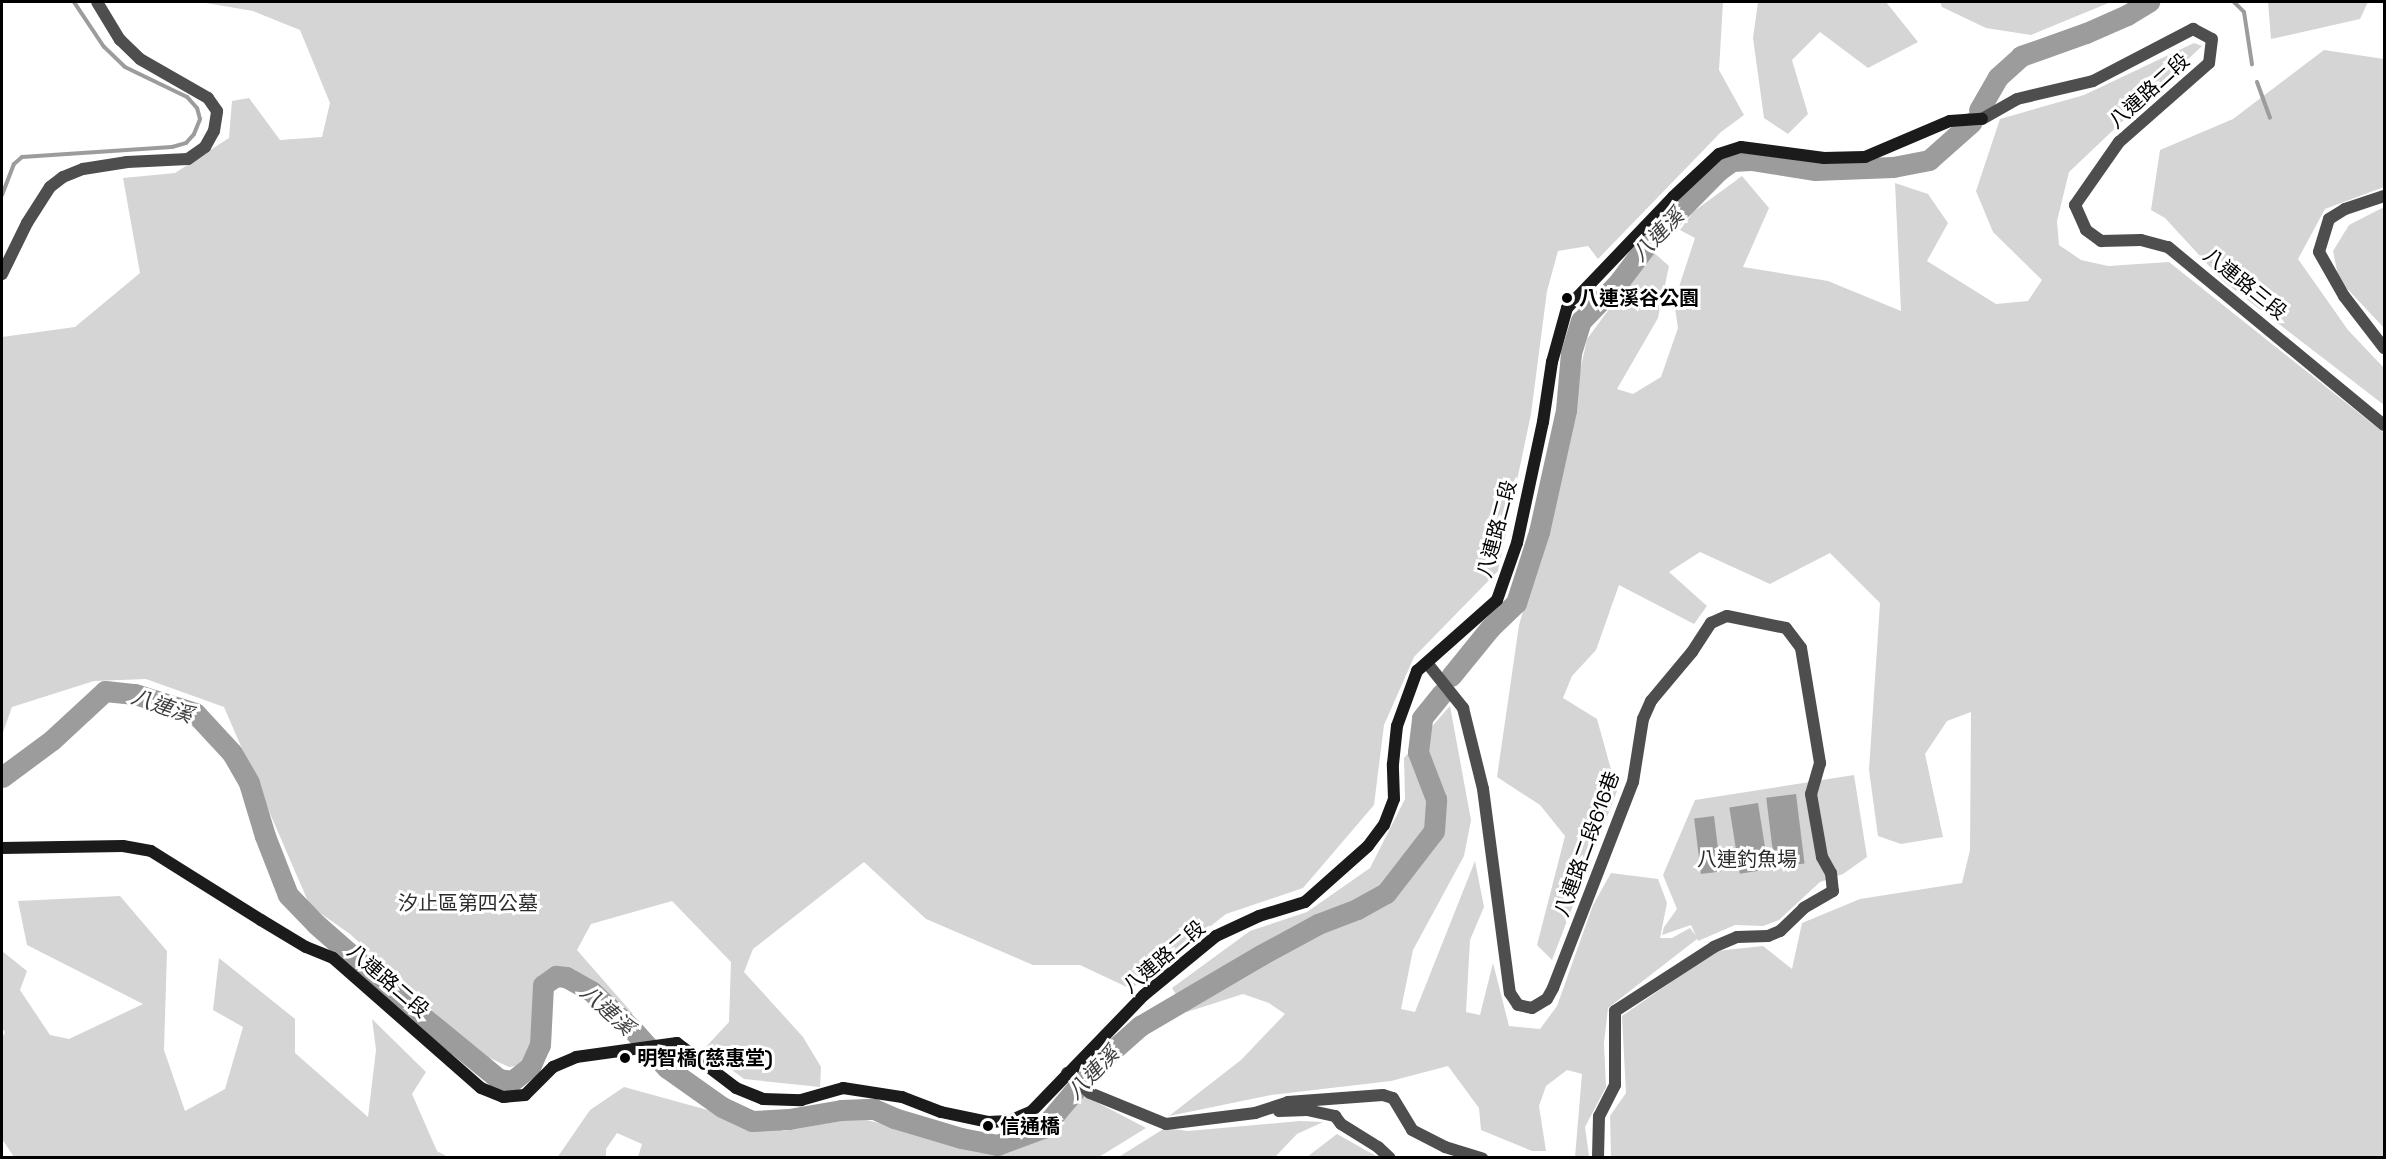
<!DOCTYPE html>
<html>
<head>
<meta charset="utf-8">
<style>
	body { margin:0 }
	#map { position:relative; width:2386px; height:1159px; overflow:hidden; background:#fff; font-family:"Space Grotesk","Noto Sans TC",sans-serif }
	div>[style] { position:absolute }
	.green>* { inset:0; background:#d5d5d5 }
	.water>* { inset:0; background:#9c9c9c; transform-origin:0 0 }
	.stream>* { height:4px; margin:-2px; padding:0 2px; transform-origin:2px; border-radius:2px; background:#9c9c9c }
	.river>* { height:21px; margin:-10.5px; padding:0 10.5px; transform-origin:10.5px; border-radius:10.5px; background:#9c9c9c }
	.street>* { height:12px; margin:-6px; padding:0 6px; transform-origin:6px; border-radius:6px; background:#4e4e4e }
	.secondary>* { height:12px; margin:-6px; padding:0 6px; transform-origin:6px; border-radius:6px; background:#1b1b1b }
	.dots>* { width:16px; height:16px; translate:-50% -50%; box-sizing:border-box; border:3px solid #fff; border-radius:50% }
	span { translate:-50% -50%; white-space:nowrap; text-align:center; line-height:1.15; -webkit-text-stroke:6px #fff; paint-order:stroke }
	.street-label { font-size:20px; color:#000 }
	.poi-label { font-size:20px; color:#000; font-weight:700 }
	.left { translate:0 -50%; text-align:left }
	.park-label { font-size:20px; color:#2c2c2c }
	.water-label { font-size:21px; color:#3d3d3d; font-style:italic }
	.frame { position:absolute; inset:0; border:3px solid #000; pointer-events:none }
</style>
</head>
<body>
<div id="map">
	<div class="green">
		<div style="clip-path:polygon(200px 2px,1723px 2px,1719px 70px,1744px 115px,1721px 132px,1598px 259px,1588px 246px,1558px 251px,1547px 291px,1531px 414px,1498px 571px,1414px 657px,1384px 725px,1374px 805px,1303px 888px,1226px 914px,1131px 989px,1080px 965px,1033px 965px,926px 919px,864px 862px,753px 949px,744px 972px,803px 1037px,821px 1067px,820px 1087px,744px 1079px,704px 1049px,729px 1022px,731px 962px,672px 901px,591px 924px,577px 950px,633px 1014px,628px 1016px,570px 969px,552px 968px,543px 992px,542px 1048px,530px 1064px,509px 1067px,477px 1052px,350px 934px,310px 906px,224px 707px,146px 679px,94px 681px,12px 707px,2px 735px,2px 337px,75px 327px,140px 273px,123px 178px,175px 173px,229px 138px,232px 101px,249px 98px,280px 140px,322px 137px,330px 103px,300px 30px,253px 11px)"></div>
		<div style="clip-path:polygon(1758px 2px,1886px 2px,1918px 42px,1868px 68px,1820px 32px,1792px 60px,1808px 114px,1788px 134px,1764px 118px,1753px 38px)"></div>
		<div style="clip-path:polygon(1940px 2px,2111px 2px,2031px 35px,1986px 28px,1942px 7px)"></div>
		<div style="clip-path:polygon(2268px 2px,2368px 2px,2360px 19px,2271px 39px)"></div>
		<div style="clip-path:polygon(2194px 43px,2202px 46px,2069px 172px,2057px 221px,2059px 245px,2081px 260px,2108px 266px,2169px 262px,2384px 433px,2384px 1157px,1611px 1157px,1610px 1116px,1626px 1093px,1622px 1016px,1716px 951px,1763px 946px,1792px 969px,1802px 923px,1860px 899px,1962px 883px,1970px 850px,1971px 712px,1947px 721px,1925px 754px,1943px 837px,1901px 844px,1878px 836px,1869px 770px,1880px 603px,1830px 553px,1770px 584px,1700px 552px,1669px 572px,1707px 606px,1694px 624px,1619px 585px,1596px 650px,1572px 676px,1563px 698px,1597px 719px,1617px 791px,1552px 960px,1537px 945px,1565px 836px,1540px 805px,1497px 777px,1519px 625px,1545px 535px,1587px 339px,1652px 251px,1669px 266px,1658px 318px,1617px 389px,1633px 394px,1661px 377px,1678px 328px,1674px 302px,1695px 238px,1680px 230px,1693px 212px,1742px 176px,1769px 208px,1743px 267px,1828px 281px,1901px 311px,1895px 183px,1928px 194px,1948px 223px,1927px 261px,1996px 304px,2028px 301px,2042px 280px,1993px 232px,1976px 191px,2000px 119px,2084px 95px)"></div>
		<div style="clip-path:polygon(2324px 50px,2384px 59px,2384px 187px,2325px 209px,2298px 259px,2348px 330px,2384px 368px,2384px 405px,2223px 281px,2165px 218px,2151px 210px,2160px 150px,2233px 119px)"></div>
		<div style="clip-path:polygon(2384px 207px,2384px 328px,2339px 280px,2333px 251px,2349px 225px)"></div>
		<div style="clip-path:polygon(1450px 706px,1471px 820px,1464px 856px,1413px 950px,1401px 1009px,1415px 1012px,1475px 861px,1484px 907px,1470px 940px,1466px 1012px,1480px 1015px,1493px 963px,1509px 1026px,1540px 1029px,1557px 1006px,1593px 905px,1611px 873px,1658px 879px,1667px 903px,1660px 938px,1672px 938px,1690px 928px,1696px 936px,1691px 925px,1662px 935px,1664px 927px,1677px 909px,1663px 875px,1695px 800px,1854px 775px,1867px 857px,1843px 874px,1820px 882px,1779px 920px,1763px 926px,1735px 925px,1698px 941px,1697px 939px,1608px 1008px,1604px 1043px,1606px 1087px,1585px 1127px,1589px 1156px,1575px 1157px,1582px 1074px,1567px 1070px,1546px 1086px,1539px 1106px,1546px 1151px,1532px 1151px,1481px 1130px,1479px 1108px,1448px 1066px,1391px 1081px,1271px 1095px,1169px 1116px,1241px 1060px,1285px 1014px,1269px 1003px,1243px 994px,1187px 1012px,1172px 988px,1250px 931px,1307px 912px,1370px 868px,1405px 799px,1404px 758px)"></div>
		<div style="clip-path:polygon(120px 896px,167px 951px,164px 1050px,185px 1111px,225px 1089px,243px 1027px,213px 1010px,219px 958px,295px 1019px,295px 1053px,368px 1117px,376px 1050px,372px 1019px,426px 1072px,412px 1094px,437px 1151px,448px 1157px,14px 1157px,2px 1139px,2px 1039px,5px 1032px,2px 1028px,2px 951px,27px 971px,20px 990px,50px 1035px,69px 1039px,143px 1004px,27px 945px,18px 901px)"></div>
		<div style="clip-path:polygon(624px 1087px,784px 1131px,858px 1118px,974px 1146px,1046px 1137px,1083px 1095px,1146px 1128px,1099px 1157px,638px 1157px,642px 1144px,617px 1133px,606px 1149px,606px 1157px,557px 1158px,590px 1110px)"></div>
		<div style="clip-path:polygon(1300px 1121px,1323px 1122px,1297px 1134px,1275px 1157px,1117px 1158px,1165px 1128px,1188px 1131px)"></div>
		<div style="clip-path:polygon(1337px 1134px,1376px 1156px,1377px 1157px,1307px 1157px)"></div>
	</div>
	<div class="water">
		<div style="left:1796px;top:794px;width:70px;height:30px;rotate:83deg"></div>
		<div style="left:1758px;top:803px;width:67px;height:29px;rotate:81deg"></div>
		<div style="left:1714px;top:816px;width:56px;height:20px;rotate:83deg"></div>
	</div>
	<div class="stream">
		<div style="left:2234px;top:2px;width:14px;rotate:45deg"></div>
		<div style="left:2244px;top:12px;width:53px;rotate:81.3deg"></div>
		<div style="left:2257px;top:82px;width:38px;rotate:70deg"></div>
		<div style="left:2px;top:195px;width:33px;rotate:-69deg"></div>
		<div style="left:14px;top:164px;width:11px;rotate:-41deg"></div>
		<div style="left:22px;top:157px;width:150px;rotate:-3.8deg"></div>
		<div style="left:172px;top:147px;width:15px;rotate:-16deg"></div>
		<div style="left:186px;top:143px;width:12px;rotate:-48deg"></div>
		<div style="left:194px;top:134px;width:16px;rotate:-68deg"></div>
		<div style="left:200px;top:119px;width:11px;rotate:-105deg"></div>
		<div style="left:197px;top:108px;width:15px;rotate:-132deg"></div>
		<div style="left:187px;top:97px;width:69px;rotate:-154.2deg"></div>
		<div style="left:125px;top:67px;width:29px;rotate:-136deg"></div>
		<div style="left:104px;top:47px;width:54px;rotate:-123.7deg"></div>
	</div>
	<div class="river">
		<div style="left:1979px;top:110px;width:38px;rotate:-60deg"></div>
		<div style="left:1998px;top:77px;width:31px;rotate:-42deg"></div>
		<div style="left:2021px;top:56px;width:69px;rotate:-19.5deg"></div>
		<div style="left:2086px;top:33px;width:45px;rotate:-23.7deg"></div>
		<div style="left:2127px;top:15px;width:26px;rotate:-31deg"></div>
		<div style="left:1451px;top:676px;width:62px;rotate:-50.9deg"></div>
		<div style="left:1490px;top:628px;width:36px;rotate:-44deg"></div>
		<div style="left:1516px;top:603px;width:75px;rotate:-72.1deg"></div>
		<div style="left:1539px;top:532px;width:125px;rotate:-77.5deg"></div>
		<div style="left:1566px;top:410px;width:57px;rotate:-85deg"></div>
		<div style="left:1571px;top:353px;width:34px;rotate:-73deg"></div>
		<div style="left:1581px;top:321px;width:53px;rotate:-45.8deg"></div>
		<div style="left:1618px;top:283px;width:56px;rotate:-52.9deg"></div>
		<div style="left:1652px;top:238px;width:94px;rotate:-45.4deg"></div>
		<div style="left:1718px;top:171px;width:17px;rotate:-36deg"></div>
		<div style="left:1732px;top:161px;width:19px;rotate:-3deg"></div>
		<div style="left:1751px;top:160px;width:65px;rotate:8.9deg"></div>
		<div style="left:1815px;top:170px;width:78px;rotate:-2.2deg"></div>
		<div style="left:1893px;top:167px;width:37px;rotate:-11deg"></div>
		<div style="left:1929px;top:160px;width:57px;rotate:-41.5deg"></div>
		<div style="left:2px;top:777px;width:62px;rotate:-36.5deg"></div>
		<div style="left:52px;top:740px;width:72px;rotate:-42.8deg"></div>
		<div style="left:105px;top:691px;width:30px;rotate:6deg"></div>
		<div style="left:135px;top:694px;width:63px;rotate:17.6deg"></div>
		<div style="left:195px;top:713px;width:54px;rotate:47.2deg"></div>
		<div style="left:232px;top:753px;width:34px;rotate:60deg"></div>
		<div style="left:249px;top:783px;width:55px;rotate:73.2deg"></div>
		<div style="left:265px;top:836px;width:63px;rotate:68.7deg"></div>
		<div style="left:288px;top:895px;width:40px;rotate:46deg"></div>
		<div style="left:316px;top:924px;width:120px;rotate:41.3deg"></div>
		<div style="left:406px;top:1003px;width:120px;rotate:39.3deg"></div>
		<div style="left:499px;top:1079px;width:13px;rotate:9deg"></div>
		<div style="left:512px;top:1081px;width:23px;rotate:-38deg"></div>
		<div style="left:530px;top:1067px;width:24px;rotate:-66deg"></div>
		<div style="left:540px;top:1045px;width:60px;rotate:-87.1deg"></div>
		<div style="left:543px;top:985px;width:16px;rotate:-35deg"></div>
		<div style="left:556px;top:976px;width:10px;rotate:6deg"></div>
		<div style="left:566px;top:977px;width:29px;rotate:29deg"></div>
		<div style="left:591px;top:991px;width:56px;rotate:42.8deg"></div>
		<div style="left:632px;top:1029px;width:52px;rotate:48.1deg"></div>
		<div style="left:667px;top:1068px;width:67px;rotate:35.3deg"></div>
		<div style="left:722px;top:1107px;width:33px;rotate:25deg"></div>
		<div style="left:752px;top:1121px;width:37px;rotate:-3deg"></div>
		<div style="left:789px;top:1119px;width:53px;rotate:-9.8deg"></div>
		<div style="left:841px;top:1110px;width:33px;rotate:-2deg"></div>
		<div style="left:874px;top:1109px;width:22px;rotate:24deg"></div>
		<div style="left:894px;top:1118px;width:70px;rotate:16.6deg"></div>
		<div style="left:961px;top:1138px;width:37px;rotate:11deg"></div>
		<div style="left:997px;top:1145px;width:49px;rotate:-20.3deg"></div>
		<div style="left:1043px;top:1128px;width:82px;rotate:-49.9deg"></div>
		<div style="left:1096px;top:1065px;width:59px;rotate:-41.6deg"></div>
		<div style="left:1140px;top:1026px;width:140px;rotate:-30.4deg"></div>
		<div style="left:1261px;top:955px;width:65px;rotate:-28.5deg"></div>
		<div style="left:1318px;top:924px;width:42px;rotate:-21deg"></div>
		<div style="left:1357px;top:909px;width:33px;rotate:-29deg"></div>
		<div style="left:1386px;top:893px;width:78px;rotate:-52.3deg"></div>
		<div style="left:1434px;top:831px;width:32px;rotate:-86deg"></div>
		<div style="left:1436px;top:799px;width:50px;rotate:-111deg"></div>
		<div style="left:1418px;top:752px;width:34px;rotate:-83deg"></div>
		<div style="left:1422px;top:718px;width:32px;rotate:-51deg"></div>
	</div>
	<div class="street">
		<div style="left:1982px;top:119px;width:40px;rotate:-29.7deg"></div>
		<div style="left:2017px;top:99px;width:78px;rotate:-13.3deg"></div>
		<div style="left:2093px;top:81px;width:113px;rotate:-27.5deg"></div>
		<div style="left:2193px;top:29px;width:21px;rotate:28deg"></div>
		<div style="left:2212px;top:39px;width:24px;rotate:97deg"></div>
		<div style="left:2209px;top:63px;width:120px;rotate:138.7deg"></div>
		<div style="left:2119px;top:142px;width:77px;rotate:124.9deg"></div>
		<div style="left:2075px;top:205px;width:27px;rotate:66deg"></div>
		<div style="left:2086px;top:230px;width:19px;rotate:36deg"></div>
		<div style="left:2101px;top:241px;width:40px;rotate:-1.4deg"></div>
		<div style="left:2141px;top:240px;width:28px;rotate:15deg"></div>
		<div style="left:2168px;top:247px;width:280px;rotate:39.5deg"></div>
		<div style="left:2384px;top:196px;width:41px;rotate:161.6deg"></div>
		<div style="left:2345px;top:209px;width:19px;rotate:148deg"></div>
		<div style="left:2329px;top:219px;width:34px;rotate:107deg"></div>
		<div style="left:2319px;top:252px;width:51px;rotate:60.4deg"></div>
		<div style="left:2344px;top:296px;width:66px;rotate:52.4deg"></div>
		<div style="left:2px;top:274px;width:57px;rotate:-63.9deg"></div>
		<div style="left:27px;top:223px;width:43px;rotate:-57.4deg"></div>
		<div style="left:50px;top:187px;width:16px;rotate:-38deg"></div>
		<div style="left:63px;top:177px;width:22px;rotate:-22deg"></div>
		<div style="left:83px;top:169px;width:45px;rotate:-9deg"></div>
		<div style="left:127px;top:162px;width:61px;rotate:-2.8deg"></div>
		<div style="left:188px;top:159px;width:21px;rotate:-35deg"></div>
		<div style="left:205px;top:147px;width:18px;rotate:-61deg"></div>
		<div style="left:214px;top:131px;width:20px;rotate:-81deg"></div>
		<div style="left:217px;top:111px;width:16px;rotate:-125deg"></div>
		<div style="left:208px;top:98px;width:78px;rotate:-150.2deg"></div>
		<div style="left:140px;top:59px;width:28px;rotate:-136deg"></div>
		<div style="left:120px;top:40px;width:44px;rotate:-121.2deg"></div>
		<div style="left:1427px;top:663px;width:58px;rotate:51.3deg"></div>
		<div style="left:1463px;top:708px;width:83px;rotate:76.1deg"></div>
		<div style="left:1483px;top:789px;width:206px;rotate:82.5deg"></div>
		<div style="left:1510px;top:993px;width:14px;rotate:56deg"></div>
		<div style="left:1518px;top:1005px;width:14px;rotate:12deg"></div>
		<div style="left:1532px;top:1008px;width:17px;rotate:-31deg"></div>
		<div style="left:1547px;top:999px;width:13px;rotate:-61deg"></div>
		<div style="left:1553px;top:988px;width:221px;rotate:-68.8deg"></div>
		<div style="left:1633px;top:782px;width:64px;rotate:-81deg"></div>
		<div style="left:1643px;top:719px;width:20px;rotate:-66deg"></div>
		<div style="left:1651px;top:701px;width:64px;rotate:-50.1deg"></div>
		<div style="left:1692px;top:652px;width:35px;rotate:-57deg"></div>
		<div style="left:1711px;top:623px;width:17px;rotate:-24deg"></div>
		<div style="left:1727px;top:616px;width:60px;rotate:11.5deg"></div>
		<div style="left:1786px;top:628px;width:25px;rotate:53deg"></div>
		<div style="left:1801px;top:648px;width:117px;rotate:80.6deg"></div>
		<div style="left:1820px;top:763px;width:32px;rotate:106deg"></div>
		<div style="left:1811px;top:794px;width:64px;rotate:80.1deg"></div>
		<div style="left:1822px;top:857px;width:18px;rotate:61deg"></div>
		<div style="left:1831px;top:873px;width:18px;rotate:84deg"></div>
		<div style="left:1833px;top:891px;width:34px;rotate:150deg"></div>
		<div style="left:1804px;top:908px;width:33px;rotate:136deg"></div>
		<div style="left:1780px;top:931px;width:13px;rotate:157deg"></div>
		<div style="left:1768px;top:936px;width:31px;rotate:178deg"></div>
		<div style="left:1737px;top:937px;width:25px;rotate:157deg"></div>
		<div style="left:1714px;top:947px;width:118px;rotate:147.1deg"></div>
		<div style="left:1615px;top:1011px;width:74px;rotate:90deg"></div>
		<div style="left:1615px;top:1085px;width:35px;rotate:117deg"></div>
		<div style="left:1599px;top:1116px;width:42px;rotate:91.4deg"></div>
		<div style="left:1067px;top:1073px;width:30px;rotate:41deg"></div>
		<div style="left:1090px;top:1093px;width:82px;rotate:22.2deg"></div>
		<div style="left:1166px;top:1124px;width:90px;rotate:-7deg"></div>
		<div style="left:1255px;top:1113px;width:35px;rotate:-18deg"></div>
		<div style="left:1288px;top:1102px;width:95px;rotate:-4.2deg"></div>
		<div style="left:1383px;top:1095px;width:10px;rotate:17deg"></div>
		<div style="left:1393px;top:1098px;width:37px;rotate:59deg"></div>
		<div style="left:1412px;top:1130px;width:37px;rotate:27deg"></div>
		<div style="left:1445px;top:1147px;width:39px;rotate:17deg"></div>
		<div style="left:1279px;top:1111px;width:28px;rotate:-2deg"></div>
		<div style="left:1307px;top:1110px;width:29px;rotate:12deg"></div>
		<div style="left:1335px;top:1116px;width:10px;rotate:53deg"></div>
		<div style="left:1341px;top:1124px;width:44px;rotate:31.9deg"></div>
		<div style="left:1378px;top:1147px;width:16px;rotate:43deg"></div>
	</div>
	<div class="secondary">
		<div style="left:2px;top:848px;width:121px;rotate:-0.9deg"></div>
		<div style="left:123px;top:846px;width:28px;rotate:10deg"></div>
		<div style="left:151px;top:851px;width:130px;rotate:32.1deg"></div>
		<div style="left:261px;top:920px;width:52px;rotate:31deg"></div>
		<div style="left:306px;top:947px;width:29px;rotate:22deg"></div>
		<div style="left:333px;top:958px;width:197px;rotate:41.3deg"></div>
		<div style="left:481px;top:1088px;width:24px;rotate:22deg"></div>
		<div style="left:503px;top:1097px;width:22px;rotate:-5deg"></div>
		<div style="left:525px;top:1095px;width:40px;rotate:-45deg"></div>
		<div style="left:553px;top:1067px;width:25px;rotate:-23deg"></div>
		<div style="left:576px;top:1057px;width:102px;rotate:-7.9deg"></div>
		<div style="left:677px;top:1043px;width:74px;rotate:37.3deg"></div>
		<div style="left:736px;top:1088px;width:29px;rotate:22deg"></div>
		<div style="left:763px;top:1099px;width:38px;rotate:2deg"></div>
		<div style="left:801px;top:1100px;width:44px;rotate:-15.9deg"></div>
		<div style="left:843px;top:1088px;width:60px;rotate:8.7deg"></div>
		<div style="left:902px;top:1097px;width:42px;rotate:21deg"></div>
		<div style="left:941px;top:1112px;width:48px;rotate:12deg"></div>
		<div style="left:988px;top:1122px;width:21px;rotate:-3deg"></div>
		<div style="left:1009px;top:1121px;width:25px;rotate:-23deg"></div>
		<div style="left:1032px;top:1111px;width:161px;rotate:-46deg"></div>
		<div style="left:1144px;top:995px;width:93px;rotate:-39.3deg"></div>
		<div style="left:1216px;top:936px;width:47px;rotate:-24.9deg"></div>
		<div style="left:1259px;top:916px;width:48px;rotate:-16.9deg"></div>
		<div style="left:1305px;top:902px;width:84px;rotate:-41.6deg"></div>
		<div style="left:1368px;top:846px;width:26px;rotate:-53deg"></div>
		<div style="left:1384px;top:825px;width:28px;rotate:-69deg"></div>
		<div style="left:1394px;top:799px;width:35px;rotate:-92deg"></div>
		<div style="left:1393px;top:764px;width:38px;rotate:-84deg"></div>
		<div style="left:1397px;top:726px;width:59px;rotate:-70deg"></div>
		<div style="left:1417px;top:671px;width:107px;rotate:-41.6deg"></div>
		<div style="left:1497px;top:600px;width:60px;rotate:-70.7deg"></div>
		<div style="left:1517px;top:543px;width:124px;rotate:-77.9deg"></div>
		<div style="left:1543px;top:422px;width:61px;rotate:-81.5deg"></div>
		<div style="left:1552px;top:362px;width:56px;rotate:-74.5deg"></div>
		<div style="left:1567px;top:308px;width:153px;rotate:-46.3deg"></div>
		<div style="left:1673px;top:197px;width:63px;rotate:-43.1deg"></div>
		<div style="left:1719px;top:154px;width:23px;rotate:-18deg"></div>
		<div style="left:1741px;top:147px;width:84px;rotate:7.5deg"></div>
		<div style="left:1824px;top:158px;width:41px;rotate:-1.4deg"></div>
		<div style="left:1865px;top:157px;width:92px;rotate:-23deg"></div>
		<div style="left:1950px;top:121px;width:32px;rotate:-4deg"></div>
	</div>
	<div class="dots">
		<div style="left:1567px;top:298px;background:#000"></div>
		<div style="left:625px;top:1058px;background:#000"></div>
		<div style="left:988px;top:1126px;background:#000"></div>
	</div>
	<div class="street-label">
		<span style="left:2149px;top:91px;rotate:-42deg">八連路二段</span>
		<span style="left:2245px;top:284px;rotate:39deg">八連路三段</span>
		<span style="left:1497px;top:529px;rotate:-75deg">八連路二段</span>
		<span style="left:1587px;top:844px;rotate:-70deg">八連路二段616巷</span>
		<span style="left:1164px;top:957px;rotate:-40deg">八連路二段</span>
		<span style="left:388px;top:981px;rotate:41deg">八連路二段</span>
	</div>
	<div class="poi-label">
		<span class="left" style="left:1579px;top:298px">八連溪谷公園</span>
		<span class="left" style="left:637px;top:1058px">明智橋(慈惠堂)</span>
		<span class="left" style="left:1000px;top:1126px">信通橋</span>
	</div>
	<div class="park-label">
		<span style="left:1747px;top:859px">八連釣魚場</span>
		<span style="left:468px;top:903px">汐止區第四公墓</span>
	</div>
	<div class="water-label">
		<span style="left:1658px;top:235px;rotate:-46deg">八連溪</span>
		<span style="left:162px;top:706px;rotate:19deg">八連溪</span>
		<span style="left:607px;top:1010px;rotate:42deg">八連溪</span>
		<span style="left:1093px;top:1073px;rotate:-46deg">八連溪</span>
	</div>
	<div class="frame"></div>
</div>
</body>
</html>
